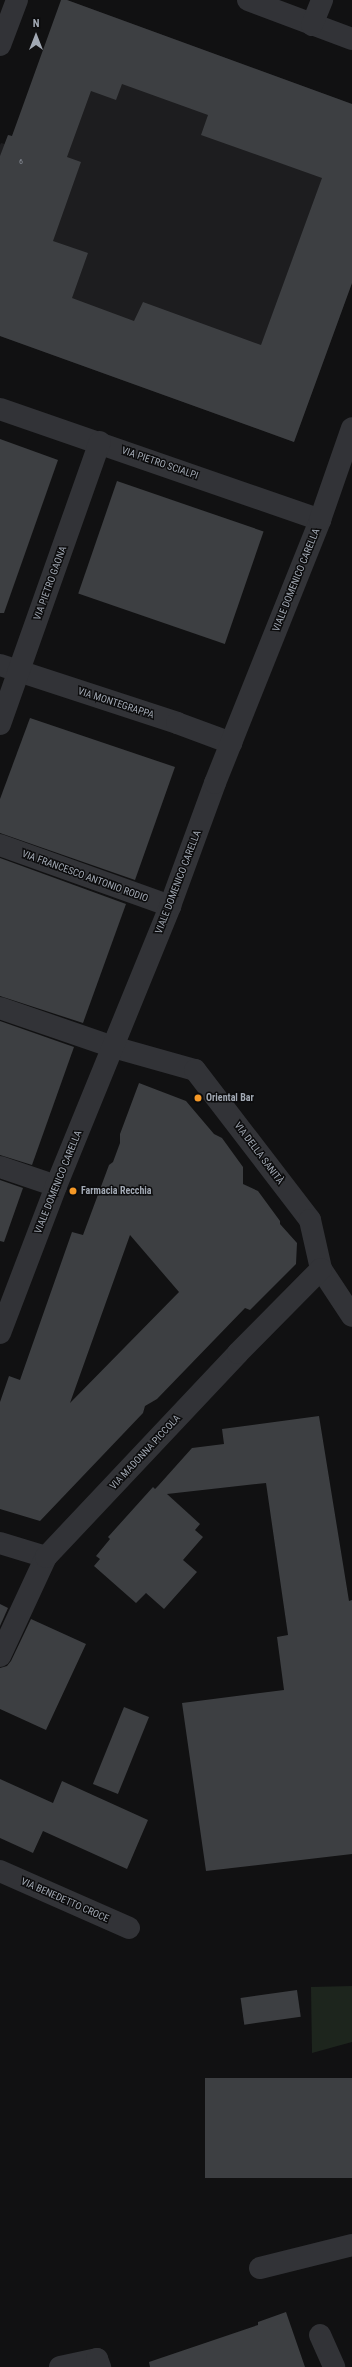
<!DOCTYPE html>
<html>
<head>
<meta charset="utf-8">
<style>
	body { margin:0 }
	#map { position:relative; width:352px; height:2367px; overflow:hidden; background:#111112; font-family:"Roboto Condensed",sans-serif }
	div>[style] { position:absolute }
	.built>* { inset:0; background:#1d1d1f }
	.green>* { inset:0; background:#1d251d }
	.building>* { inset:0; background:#3d3f42; transform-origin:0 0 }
	.minor>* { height:22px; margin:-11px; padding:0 11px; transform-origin:11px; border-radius:11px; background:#323337 }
	.dots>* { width:11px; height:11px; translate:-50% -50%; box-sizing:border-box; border:2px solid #0c0c0d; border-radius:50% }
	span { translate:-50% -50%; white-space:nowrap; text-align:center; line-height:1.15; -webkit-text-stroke:3px #0c0c0d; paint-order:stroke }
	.number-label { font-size:8px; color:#898e98 }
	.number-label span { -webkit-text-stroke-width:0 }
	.street-label { font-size:10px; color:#a2a9b4 }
	.poi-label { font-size:10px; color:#a2a9b4; font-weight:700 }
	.left { translate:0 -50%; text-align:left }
	.north { position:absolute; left:16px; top:16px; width:40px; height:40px; -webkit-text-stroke:3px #0c0c0d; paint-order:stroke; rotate:0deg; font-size:11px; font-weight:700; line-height:16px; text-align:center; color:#a2a9b4 }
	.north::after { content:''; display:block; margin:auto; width:14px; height:18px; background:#a2a9b4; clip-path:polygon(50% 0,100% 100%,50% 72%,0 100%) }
</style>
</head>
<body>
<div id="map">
	<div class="built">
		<div style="clip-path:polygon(67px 0,352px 104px,352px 283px,294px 442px,0 336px,0 145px,1px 143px,5px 144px,8px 135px,12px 136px)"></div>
	</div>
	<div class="green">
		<div style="clip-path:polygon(352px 1986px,352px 2042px,312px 2053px,311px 1987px)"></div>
	</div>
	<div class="building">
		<div style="clip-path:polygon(evenodd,61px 0,67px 0,352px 104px,352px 283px,294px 442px,0 336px,0 156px,8px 135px,12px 136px,61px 0,122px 84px,208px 115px,201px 135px,322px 178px,261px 345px,143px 302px,134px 321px,72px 298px,88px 253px,53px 241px,81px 162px,67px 157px,91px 91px,116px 100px,122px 84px)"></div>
		<div style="clip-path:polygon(0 439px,58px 460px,4px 613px,0 613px)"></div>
		<div style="left:117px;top:481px;width:155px;height:119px;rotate:19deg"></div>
		<div style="clip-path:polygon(30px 718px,175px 767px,135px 880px,0 833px,0 799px)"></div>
		<div style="clip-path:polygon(0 858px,126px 904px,83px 1023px,0 996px)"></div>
		<div style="clip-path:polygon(0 1021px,74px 1047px,32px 1165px,0 1155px)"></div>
		<div style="clip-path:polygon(evenodd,139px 1083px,186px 1101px,214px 1134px,222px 1138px,243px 1167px,243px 1184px,258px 1191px,280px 1221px,280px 1224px,297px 1243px,296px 1264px,250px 1310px,245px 1308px,157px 1399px,145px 1406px,143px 1413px,40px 1521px,0 1509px,0 1402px,9px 1376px,20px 1380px,72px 1232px,83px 1235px,109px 1165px,113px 1162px,120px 1143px,120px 1134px,139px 1083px,130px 1235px,179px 1292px,70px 1403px,130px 1235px)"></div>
		<div style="clip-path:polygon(0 1180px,23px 1188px,4px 1242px,0 1241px)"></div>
		<div style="clip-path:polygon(319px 1416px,349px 1601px,352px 1600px,352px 1854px,206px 1871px,182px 1703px,284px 1690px,277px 1637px,288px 1635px,266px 1483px,167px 1494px,200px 1524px,195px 1530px,203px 1537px,183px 1560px,197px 1572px,164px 1609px,146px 1593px,136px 1603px,94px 1566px,100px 1559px,96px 1556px,110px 1539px,108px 1537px,153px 1487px,155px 1489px,158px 1486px,192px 1448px,224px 1444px,222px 1429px)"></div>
		<div style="clip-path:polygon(0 1604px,8px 1608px,0 1626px)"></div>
		<div style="clip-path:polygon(31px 1619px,86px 1644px,46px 1730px,0 1709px,0 1668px,7px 1666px,11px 1661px)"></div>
		<div style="left:124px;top:1707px;width:27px;height:83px;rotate:22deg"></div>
		<div style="clip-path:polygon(0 1779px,53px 1803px,62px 1781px,148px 1820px,127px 1869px,43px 1831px,33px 1853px,0 1838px)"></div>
		<div style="left:297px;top:1990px;width:27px;height:57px;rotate:82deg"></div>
		<div style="left:352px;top:2078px;width:100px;height:147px;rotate:90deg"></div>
		<div style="clip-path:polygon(286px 2312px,305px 2367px,150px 2367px,149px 2362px,258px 2325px,258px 2322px)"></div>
	</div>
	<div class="minor">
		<div style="left:248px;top:0;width:111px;rotate:20.6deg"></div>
		<div style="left:312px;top:25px;width:27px;rotate:-68deg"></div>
		<div style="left:0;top:45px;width:48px;rotate:-69.3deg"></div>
		<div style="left:0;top:409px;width:339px;rotate:19.1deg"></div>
		<div style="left:0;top:665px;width:186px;rotate:18.1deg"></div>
		<div style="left:177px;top:723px;width:58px;rotate:20.3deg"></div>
		<div style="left:0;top:724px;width:299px;rotate:-70.5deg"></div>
		<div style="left:0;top:845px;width:181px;rotate:19.7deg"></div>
		<div style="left:0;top:1008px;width:120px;rotate:19deg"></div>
		<div style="left:113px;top:1047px;width:85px;rotate:15.7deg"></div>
		<div style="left:195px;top:1070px;width:189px;rotate:52.5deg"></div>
		<div style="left:310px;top:1220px;width:50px;rotate:77.3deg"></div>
		<div style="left:321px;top:1269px;width:56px;rotate:56.6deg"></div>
		<div style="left:0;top:1167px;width:59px;rotate:18.7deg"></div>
		<div style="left:0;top:1333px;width:157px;rotate:-69.1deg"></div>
		<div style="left:56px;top:1186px;width:302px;rotate:-67.8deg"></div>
		<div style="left:170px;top:906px;width:131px;rotate:-69.9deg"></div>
		<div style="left:215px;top:783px;width:283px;rotate:-68.2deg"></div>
		<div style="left:320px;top:520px;width:97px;rotate:-70.8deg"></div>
		<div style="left:0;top:1543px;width:48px;rotate:16.9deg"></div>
		<div style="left:0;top:1656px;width:109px;rotate:-65.1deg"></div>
		<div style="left:46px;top:1557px;width:280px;rotate:-46.7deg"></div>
		<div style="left:238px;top:1353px;width:118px;rotate:-45.3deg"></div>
		<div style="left:0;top:1871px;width:141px;rotate:23.8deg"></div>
		<div style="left:260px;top:2268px;width:95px;rotate:-14deg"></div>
		<div style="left:320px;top:2335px;width:35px;rotate:66deg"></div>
		<div style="left:60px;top:2367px;width:38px;rotate:-12deg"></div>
		<div style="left:97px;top:2359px;width:9px;rotate:69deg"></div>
	</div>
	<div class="dots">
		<div style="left:198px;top:1098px;background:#f59826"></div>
		<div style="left:73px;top:1191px;background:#f59826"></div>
	</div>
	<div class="number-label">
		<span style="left:21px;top:162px">6</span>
	</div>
	<div class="street-label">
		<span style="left:160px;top:463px;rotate:19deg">VIA PIETRO SCIALPI</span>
		<span style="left:296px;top:580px;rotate:-68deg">VIALE DOMENICO CARELLA</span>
		<span style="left:50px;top:583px;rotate:-70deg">VIA PIETRO GAONA</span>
		<span style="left:116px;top:703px;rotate:18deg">VIA MONTEGRAPPA</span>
		<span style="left:85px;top:876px;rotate:20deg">VIA FRANCESCO ANTONIO RODIO</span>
		<span style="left:178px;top:882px;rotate:-69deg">VIALE DOMENICO CARELLA</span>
		<span style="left:259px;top:1153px;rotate:53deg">VIA DELLA SANITÀ</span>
		<span style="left:58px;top:1182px;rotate:-68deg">VIALE DOMENICO CARELLA</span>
		<span style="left:145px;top:1452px;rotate:-47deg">VIA MADONNA PICCOLA</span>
		<span style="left:65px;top:1900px;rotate:24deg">VIA BENEDETTO CROCE</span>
	</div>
	<div class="poi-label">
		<span class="left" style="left:206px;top:1098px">Oriental Bar</span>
		<span class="left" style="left:81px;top:1191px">Farmacia Recchia</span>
	</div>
	<div class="north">N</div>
</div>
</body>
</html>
